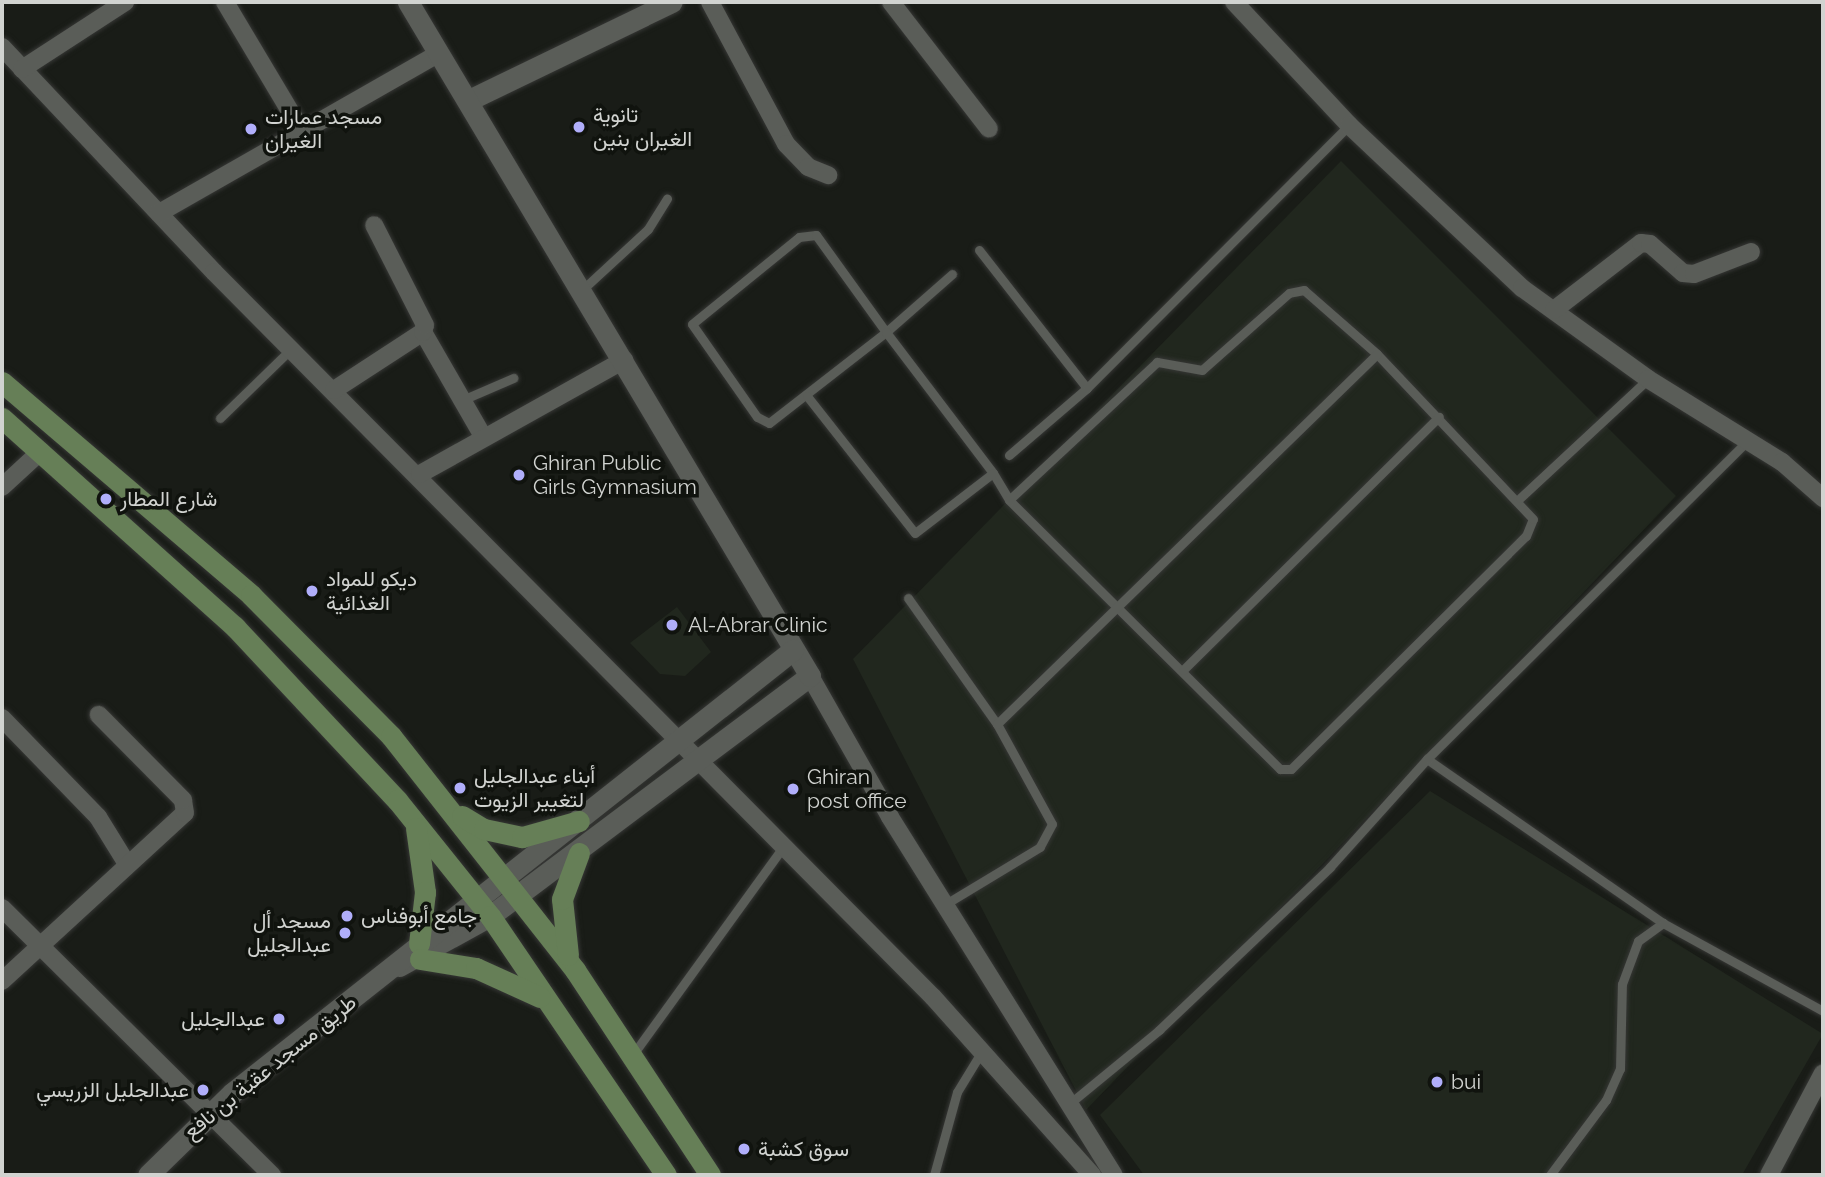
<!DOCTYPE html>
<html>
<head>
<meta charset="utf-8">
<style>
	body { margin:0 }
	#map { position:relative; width:1825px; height:1177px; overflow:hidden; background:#191c17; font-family:Raleway,Vazirmatn,sans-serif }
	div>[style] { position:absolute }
	.built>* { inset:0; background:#21271e }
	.roads { filter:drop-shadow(0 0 2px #363735) drop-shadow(0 0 2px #363735) }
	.service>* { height:9px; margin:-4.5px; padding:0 4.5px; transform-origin:4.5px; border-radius:4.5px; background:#5a5d58 }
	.minor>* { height:18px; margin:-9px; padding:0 9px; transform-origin:9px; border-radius:9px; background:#5a5d58 }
	.tertiary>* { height:21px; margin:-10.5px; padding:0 10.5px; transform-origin:10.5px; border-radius:10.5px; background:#5a5d58 }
	.primary>* { height:21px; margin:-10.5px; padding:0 10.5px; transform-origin:10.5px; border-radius:10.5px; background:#667f57 }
	.dots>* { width:19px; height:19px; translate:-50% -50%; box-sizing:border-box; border:4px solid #10130e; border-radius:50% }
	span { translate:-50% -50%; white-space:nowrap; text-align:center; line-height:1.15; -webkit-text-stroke:7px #10130e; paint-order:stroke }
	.poi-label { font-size:21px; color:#d1d3d0 }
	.left { translate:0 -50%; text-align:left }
	.right { translate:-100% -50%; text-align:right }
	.street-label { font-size:21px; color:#d1d3d0 }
	.frame { position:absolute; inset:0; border:4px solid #d1d3d0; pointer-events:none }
</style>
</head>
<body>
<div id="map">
	<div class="built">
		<div style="clip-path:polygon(1341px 161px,1676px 496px,1086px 1110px,853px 659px)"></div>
		<div style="clip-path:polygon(677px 607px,711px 652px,685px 676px,660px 674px,630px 643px)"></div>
		<div style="clip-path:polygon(1430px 791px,1823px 1034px,1742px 1175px,1144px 1175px,1100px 1115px)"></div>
	</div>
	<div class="roads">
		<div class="service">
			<div style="left:979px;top:250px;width:175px;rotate:52deg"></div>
			<div style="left:1087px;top:388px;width:103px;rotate:139.3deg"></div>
			<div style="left:952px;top:274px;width:88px;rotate:138.7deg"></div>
			<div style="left:886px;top:332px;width:148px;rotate:142.1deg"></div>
			<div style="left:769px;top:423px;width:13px;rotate:-153deg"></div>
			<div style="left:757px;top:417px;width:113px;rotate:-125deg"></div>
			<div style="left:692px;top:324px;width:138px;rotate:-39.1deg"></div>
			<div style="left:799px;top:237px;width:17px;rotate:-7deg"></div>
			<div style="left:816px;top:235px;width:120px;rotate:54.2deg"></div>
			<div style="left:886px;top:332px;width:177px;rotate:52.8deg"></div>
			<div style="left:993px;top:473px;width:31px;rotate:59deg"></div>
			<div style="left:1009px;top:500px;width:382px;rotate:44.8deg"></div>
			<div style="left:1280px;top:769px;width:11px"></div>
			<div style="left:1291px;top:769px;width:331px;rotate:-44.8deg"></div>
			<div style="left:1526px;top:536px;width:18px;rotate:-68deg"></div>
			<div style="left:1533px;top:519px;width:227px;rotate:-133.4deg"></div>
			<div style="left:1377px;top:354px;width:97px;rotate:-138.8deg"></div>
			<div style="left:1304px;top:290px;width:15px;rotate:169deg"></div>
			<div style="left:1289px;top:293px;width:116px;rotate:138.5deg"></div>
			<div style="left:1202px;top:370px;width:46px;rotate:-169.9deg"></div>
			<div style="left:1157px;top:362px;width:202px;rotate:137deg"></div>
			<div style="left:583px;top:289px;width:88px;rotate:-42.7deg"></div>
			<div style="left:648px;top:229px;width:36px;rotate:-58deg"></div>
			<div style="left:1087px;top:388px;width:371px;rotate:-45.1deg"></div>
			<div style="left:807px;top:396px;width:174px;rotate:51.8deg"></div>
			<div style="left:915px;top:533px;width:98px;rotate:-37.6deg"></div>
			<div style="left:462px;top:400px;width:56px;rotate:-23.3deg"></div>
			<div style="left:220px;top:418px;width:100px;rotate:-44.2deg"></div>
			<div style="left:1520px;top:498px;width:175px;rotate:-42.9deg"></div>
			<div style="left:908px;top:598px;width:154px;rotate:54.8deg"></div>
			<div style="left:997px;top:724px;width:114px;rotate:61.2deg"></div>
			<div style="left:1052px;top:824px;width:26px;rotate:118deg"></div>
			<div style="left:1040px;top:847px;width:112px;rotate:148.9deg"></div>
			<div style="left:1183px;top:670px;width:360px;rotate:-44.7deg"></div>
			<div style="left:997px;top:724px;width:530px;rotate:-44.24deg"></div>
			<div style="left:1427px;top:759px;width:287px;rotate:34.8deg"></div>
			<div style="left:634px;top:1053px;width:256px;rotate:-54.1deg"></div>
			<div style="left:1069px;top:1104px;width:117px;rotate:-39.4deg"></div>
			<div style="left:1159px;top:1030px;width:236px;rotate:-43.6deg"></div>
			<div style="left:1330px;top:867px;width:145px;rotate:-48.1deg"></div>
			<div style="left:1427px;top:759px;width:453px;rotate:-44.8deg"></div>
			<div style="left:934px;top:1175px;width:86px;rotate:-74.5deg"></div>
			<div style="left:957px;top:1092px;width:48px;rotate:-58.6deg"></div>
			<div style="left:1550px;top:1175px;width:94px;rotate:-53.3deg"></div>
			<div style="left:1606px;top:1100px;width:34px;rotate:-66deg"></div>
			<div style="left:1620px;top:1069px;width:85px;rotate:-88.7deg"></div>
			<div style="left:1622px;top:984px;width:46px;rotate:-69.6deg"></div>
			<div style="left:1638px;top:941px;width:31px;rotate:-36deg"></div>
			<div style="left:1663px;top:923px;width:183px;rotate:28.8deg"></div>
		</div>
		<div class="minor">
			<div style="left:225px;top:2px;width:150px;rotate:59.2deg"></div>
			<div style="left:710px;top:2px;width:161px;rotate:61.8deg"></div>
			<div style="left:786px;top:144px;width:32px;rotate:46deg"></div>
			<div style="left:808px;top:167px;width:22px;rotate:22deg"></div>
			<div style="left:891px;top:2px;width:160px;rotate:52.3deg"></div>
			<div style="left:1234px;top:2px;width:168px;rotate:46.9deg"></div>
			<div style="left:1349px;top:125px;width:238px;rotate:43.3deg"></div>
			<div style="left:1522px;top:288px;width:155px;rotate:35.8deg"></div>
			<div style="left:1648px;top:379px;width:158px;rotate:31.8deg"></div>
			<div style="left:1782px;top:462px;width:55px;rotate:41.3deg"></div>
			<div style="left:2px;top:47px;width:309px;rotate:46.7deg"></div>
			<div style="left:214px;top:272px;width:1021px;rotate:45.24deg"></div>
			<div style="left:933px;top:997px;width:239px;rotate:48.2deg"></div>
			<div style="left:22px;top:69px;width:123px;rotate:-33deg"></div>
			<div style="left:159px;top:213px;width:322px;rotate:-29.7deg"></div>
			<div style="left:1554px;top:310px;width:110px;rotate:-37.6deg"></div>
			<div style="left:1641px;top:243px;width:9px;rotate:6deg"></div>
			<div style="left:1650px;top:244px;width:44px;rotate:41.3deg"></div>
			<div style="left:1683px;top:273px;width:11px;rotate:5deg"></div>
			<div style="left:1694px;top:274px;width:61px;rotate:-21.1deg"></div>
			<div style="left:423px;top:332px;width:122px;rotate:60.1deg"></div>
			<div style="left:334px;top:390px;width:106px;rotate:-33.1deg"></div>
			<div style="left:423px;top:332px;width:7px;rotate:-74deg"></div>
			<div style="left:425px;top:325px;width:112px;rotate:-117deg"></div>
			<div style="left:420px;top:474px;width:234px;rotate:-29.2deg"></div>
			<div style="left:2px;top:487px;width:53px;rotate:-42.7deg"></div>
			<div style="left:810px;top:676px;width:162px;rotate:60.4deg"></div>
			<div style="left:890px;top:817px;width:422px;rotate:58deg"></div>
			<div style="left:2px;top:718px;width:138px;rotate:45.9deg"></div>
			<div style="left:98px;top:817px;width:55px;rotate:58.3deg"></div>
			<div style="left:2px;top:908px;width:380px;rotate:44.7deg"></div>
			<div style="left:2px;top:981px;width:248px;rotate:-42.6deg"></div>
			<div style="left:185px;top:813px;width:13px;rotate:-99deg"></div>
			<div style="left:183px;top:800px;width:120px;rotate:-134.7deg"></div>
			<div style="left:1769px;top:1175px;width:115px;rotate:-62.1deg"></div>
		</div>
		<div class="tertiary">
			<div style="left:469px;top:100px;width:225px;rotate:-25.8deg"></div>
			<div style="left:399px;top:966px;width:104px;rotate:-28.8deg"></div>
			<div style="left:490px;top:916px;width:400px;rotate:-36.9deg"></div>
			<div style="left:810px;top:676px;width:785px;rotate:-120.81deg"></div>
			<div style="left:148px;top:1175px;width:117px;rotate:-44.3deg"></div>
			<div style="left:232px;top:1093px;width:715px;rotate:-38.3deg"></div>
		</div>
		<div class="primary">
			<div style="left:2px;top:382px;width:328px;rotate:40.5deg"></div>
			<div style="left:251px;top:595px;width:199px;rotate:45.2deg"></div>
			<div style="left:391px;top:736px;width:298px;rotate:51.8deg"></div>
			<div style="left:575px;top:970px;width:245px;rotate:56.6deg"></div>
			<div style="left:2px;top:418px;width:313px;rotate:41.9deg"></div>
			<div style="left:235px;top:627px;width:237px;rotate:46.9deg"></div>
			<div style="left:397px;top:800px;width:149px;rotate:51.3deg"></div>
			<div style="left:490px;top:916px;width:313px;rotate:55.8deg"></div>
			<div style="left:462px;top:816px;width:26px;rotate:31deg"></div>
			<div style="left:484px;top:829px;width:39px;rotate:12deg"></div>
			<div style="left:522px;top:837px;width:59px;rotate:-15.7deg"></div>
			<div style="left:416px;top:828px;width:65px;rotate:82deg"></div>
			<div style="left:425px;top:892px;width:52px;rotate:96.6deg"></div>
			<div style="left:568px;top:955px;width:56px;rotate:-96.1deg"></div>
			<div style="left:562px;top:899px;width:49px;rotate:-69.7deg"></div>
			<div style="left:420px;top:959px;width:57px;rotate:9.1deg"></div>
			<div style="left:476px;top:968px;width:70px;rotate:24.4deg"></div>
		</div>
	</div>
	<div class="dots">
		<div style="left:579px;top:127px;background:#b0aefa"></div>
		<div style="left:251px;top:129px;background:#b0aefa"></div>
		<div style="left:519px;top:475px;background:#b0aefa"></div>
		<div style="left:106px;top:499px;background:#b0aefa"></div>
		<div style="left:312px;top:591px;background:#b0aefa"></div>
		<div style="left:672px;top:625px;background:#b0aefa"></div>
		<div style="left:460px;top:788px;background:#b0aefa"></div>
		<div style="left:793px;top:789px;background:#b0aefa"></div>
		<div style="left:347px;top:916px;background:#b0aefa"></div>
		<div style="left:345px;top:933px;background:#b0aefa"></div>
		<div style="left:279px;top:1019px;background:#b0aefa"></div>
		<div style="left:1437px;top:1082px;background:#b0aefa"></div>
		<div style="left:203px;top:1090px;background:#b0aefa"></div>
		<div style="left:744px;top:1149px;background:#b0aefa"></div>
	</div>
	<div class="poi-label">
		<span class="left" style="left:593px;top:127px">تانوية<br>الغيران بنين</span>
		<span class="left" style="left:265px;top:129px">مسجد عمارات<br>الغيران</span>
		<span class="left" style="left:533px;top:475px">Ghiran Public<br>Girls Gymnasium</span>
		<span class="left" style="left:120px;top:499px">شارع المطار</span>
		<span class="left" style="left:326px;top:591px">ديكو للمواد<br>الغذائية</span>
		<span class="left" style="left:688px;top:625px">Al-Abrar Clinic</span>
		<span class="left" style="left:474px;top:788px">أبناء عبدالجليل<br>لتغيير الزيوت</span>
		<span class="left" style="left:807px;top:789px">Ghiran<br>post office</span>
		<span class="left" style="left:361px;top:916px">جامع أبوفناس</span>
		<span class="right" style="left:331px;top:933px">مسجد أل<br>عبدالجليل</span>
		<span class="right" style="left:265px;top:1019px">عبدالجليل</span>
		<span class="left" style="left:1451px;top:1082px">bui</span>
		<span class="right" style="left:189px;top:1090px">عبدالجليل الزريسي</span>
		<span class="left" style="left:758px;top:1149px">سوق كشبة</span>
	</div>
	<div class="street-label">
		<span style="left:270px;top:1067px;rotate:-39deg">طريق مسجد عقبة بن نافع</span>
	</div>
	<div class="frame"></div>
</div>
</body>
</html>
